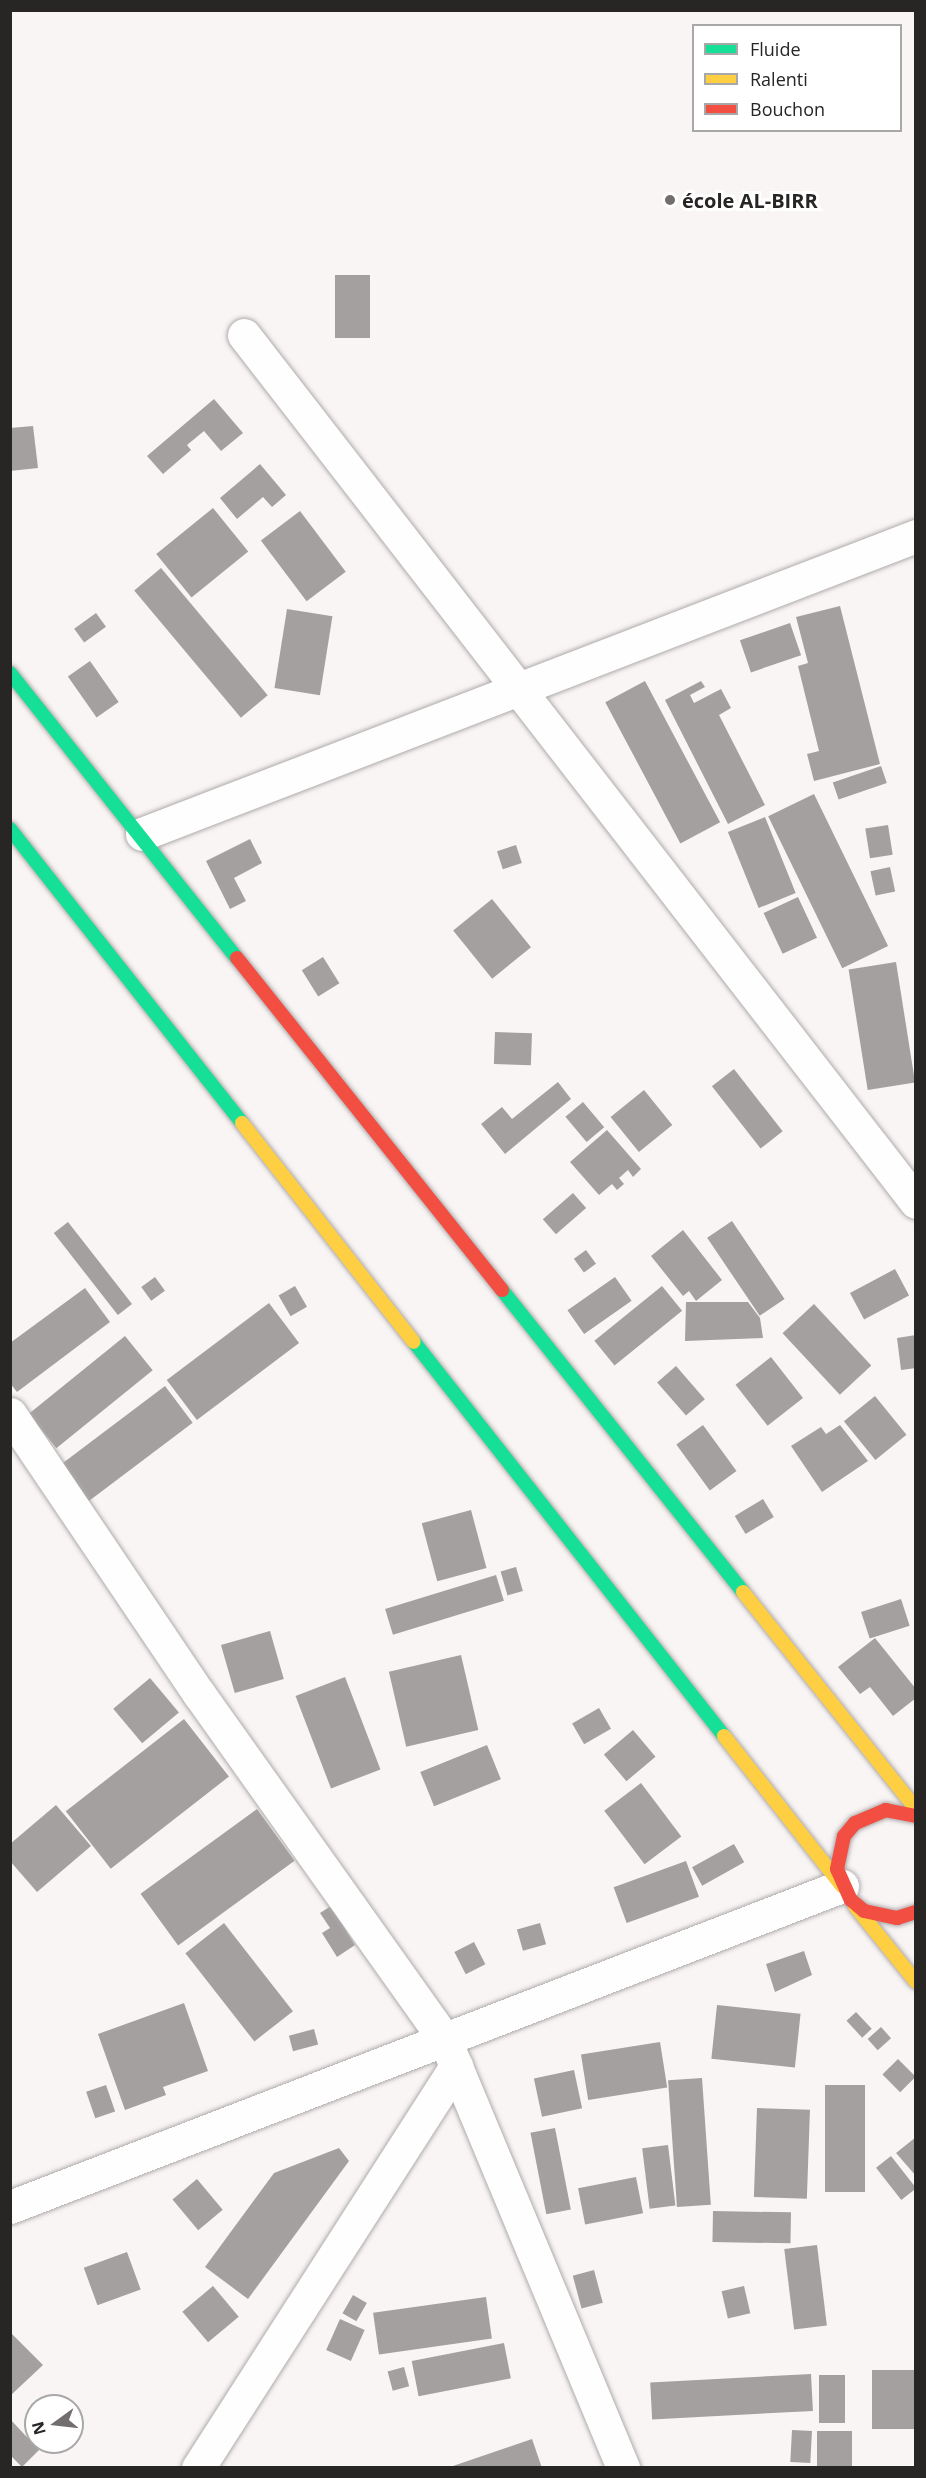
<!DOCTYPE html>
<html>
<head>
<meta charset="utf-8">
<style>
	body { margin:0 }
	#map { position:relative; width:926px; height:2478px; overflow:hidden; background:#faf5f5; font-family:"Open Sans",sans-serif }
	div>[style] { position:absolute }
	.building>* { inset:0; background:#a4a0a0; transform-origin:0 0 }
	.roads { filter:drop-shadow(0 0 2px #afabab) drop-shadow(0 0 2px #afabab) }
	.street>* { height:33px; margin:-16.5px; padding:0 16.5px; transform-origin:16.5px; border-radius:16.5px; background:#fefefe }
	.fast>* { height:14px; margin:-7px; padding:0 7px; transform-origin:7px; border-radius:7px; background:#16e098 }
	.slow>* { height:14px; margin:-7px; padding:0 7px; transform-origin:7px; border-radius:7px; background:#ffcf43 }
	.jam>* { height:14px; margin:-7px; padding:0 7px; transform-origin:7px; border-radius:7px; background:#f24e42 }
	.dots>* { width:16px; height:16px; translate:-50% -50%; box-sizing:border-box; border:3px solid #fff; border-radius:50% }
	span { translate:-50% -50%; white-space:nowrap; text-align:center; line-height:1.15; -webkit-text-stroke:6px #fff; paint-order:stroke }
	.poi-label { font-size:20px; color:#282625; font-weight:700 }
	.left { translate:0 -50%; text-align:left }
	.frame { position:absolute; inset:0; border:12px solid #282625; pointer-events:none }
	.legend { position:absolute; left:692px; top:24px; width:210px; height:108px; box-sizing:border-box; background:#fff; border:2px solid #a9a8a8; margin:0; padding:8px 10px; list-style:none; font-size:18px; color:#282625 }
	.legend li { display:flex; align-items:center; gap:12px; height:30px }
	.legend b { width:30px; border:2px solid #a9a8a8 }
	.north { position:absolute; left:24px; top:2394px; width:60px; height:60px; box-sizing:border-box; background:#fff; border:2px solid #a9a8a8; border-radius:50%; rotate:255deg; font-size:16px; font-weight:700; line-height:24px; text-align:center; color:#282625 }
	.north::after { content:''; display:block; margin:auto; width:21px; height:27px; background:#726e6e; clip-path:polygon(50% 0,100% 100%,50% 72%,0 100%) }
</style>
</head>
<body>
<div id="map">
	<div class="building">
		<div style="left:335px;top:275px;width:35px;height:63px"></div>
		<div style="clip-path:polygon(214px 399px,243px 433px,221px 451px,204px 431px,187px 445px,191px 450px,163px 474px,147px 456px)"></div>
		<div style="clip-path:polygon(33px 426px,38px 468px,10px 471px,10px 428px)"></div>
		<div style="clip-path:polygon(260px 464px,286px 495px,272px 507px,263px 497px,237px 519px,220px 498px)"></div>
		<div style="left:213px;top:508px;width:56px;height:73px;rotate:51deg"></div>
		<div style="left:300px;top:511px;width:76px;height:49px;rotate:53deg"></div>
		<div style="left:161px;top:568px;width:166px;height:35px;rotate:50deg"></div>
		<div style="clip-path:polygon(840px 606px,880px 764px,814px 781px,807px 754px,819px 751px,798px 666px,808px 663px,796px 617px)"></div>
		<div style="left:287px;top:609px;width:46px;height:80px;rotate:9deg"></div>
		<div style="left:96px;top:613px;width:17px;height:27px;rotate:54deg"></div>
		<div style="left:790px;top:623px;width:34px;height:53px;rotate:71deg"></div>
		<div style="left:90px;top:661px;width:50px;height:27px;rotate:55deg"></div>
		<div style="left:645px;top:681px;width:160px;height:45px;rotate:62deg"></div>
		<div style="clip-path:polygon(701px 681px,705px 687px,690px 695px,694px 703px,721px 689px,731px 708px,719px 715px,765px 805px,728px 824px,665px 700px)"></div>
		<div style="left:881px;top:766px;width:18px;height:51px;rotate:71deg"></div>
		<div style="left:814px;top:794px;width:169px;height:51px;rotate:64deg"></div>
		<div style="left:765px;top:817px;width:82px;height:40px;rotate:68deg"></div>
		<div style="left:888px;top:825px;width:30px;height:23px;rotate:81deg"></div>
		<div style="clip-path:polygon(250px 839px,262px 863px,234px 878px,246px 901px,230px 909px,206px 861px)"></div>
		<div style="left:516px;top:845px;width:19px;height:20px;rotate:72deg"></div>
		<div style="left:890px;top:867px;width:25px;height:20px;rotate:78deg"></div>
		<div style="left:798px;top:897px;width:45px;height:38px;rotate:65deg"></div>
		<div style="left:492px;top:899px;width:62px;height:50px;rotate:51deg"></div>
		<div style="left:323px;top:957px;width:31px;height:25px;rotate:58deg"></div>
		<div style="left:896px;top:962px;width:122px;height:48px;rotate:81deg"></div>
		<div style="left:495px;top:1032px;width:37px;height:32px;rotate:2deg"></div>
		<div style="left:734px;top:1069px;width:79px;height:28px;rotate:52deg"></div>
		<div style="clip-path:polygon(558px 1082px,571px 1099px,505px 1154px,481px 1124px,502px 1107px,512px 1119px)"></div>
		<div style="left:644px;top:1090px;width:45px;height:43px;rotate:51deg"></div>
		<div style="left:583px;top:1102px;width:33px;height:23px;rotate:50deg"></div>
		<div style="clip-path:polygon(607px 1130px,641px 1169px,633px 1177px,628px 1170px,619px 1178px,624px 1184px,617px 1190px,612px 1184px,599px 1195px,570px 1162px)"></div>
		<div style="left:573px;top:1193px;width:20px;height:40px;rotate:49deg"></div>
		<div style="left:732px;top:1221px;width:94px;height:30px;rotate:56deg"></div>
		<div style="left:68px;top:1222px;width:104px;height:18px;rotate:52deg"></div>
		<div style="clip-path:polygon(683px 1230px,722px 1280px,696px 1301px,689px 1291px,683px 1296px,651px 1256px)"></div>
		<div style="left:586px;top:1250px;width:17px;height:15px;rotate:54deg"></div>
		<div style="left:895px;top:1269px;width:30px;height:51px;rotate:62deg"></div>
		<div style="left:155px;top:1277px;width:17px;height:17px;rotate:54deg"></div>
		<div style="left:615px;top:1277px;width:29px;height:58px;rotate:55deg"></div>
		<div style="left:295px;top:1286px;width:24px;height:19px;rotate:60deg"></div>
		<div style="left:662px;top:1286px;width:32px;height:87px;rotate:51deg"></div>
		<div style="clip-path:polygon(85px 1288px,110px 1322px,17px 1392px,10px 1383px,10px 1343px)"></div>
		<div style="clip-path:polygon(686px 1302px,748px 1302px,760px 1318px,763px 1338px,685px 1341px)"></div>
		<div style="left:269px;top:1303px;width:50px;height:128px;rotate:53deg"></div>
		<div style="left:814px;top:1304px;width:84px;height:43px;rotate:47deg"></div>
		<div style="clip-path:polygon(916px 1335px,916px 1368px,901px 1370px,897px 1338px)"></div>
		<div style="left:125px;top:1336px;width:44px;height:124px;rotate:51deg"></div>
		<div style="left:771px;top:1357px;width:52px;height:45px;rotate:52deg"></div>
		<div style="left:676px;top:1366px;width:44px;height:25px;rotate:49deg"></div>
		<div style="left:165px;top:1386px;width:46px;height:144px;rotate:53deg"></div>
		<div style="left:875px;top:1396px;width:50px;height:40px;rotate:51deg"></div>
		<div style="left:703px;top:1425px;width:57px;height:33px;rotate:54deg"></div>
		<div style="clip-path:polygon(840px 1425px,868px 1461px,822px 1492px,791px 1446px,821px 1427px,826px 1434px)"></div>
		<div style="left:763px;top:1499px;width:21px;height:33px;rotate:59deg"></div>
		<div style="left:471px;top:1510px;width:60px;height:51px;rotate:75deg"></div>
		<div style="left:516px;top:1567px;width:25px;height:16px;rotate:74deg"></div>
		<div style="left:496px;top:1575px;width:27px;height:116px;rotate:73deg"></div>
		<div style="left:901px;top:1599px;width:28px;height:42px;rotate:72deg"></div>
		<div style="left:270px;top:1631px;width:50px;height:51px;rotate:74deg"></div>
		<div style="clip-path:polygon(875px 1638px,916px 1689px,916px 1698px,893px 1716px,870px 1687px,860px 1694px,838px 1667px)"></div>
		<div style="left:461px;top:1655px;width:77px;height:74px;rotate:77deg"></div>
		<div style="left:345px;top:1677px;width:99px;height:53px;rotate:69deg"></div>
		<div style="left:150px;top:1678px;width:45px;height:48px;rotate:50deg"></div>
		<div style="left:599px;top:1708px;width:24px;height:31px;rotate:60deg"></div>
		<div style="left:184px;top:1719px;width:73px;height:150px;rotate:52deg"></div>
		<div style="left:633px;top:1730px;width:35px;height:38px;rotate:50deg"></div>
		<div style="left:487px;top:1745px;width:37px;height:72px;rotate:68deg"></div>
		<div style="left:641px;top:1783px;width:67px;height:46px;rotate:53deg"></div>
		<div style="clip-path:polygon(56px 1805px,91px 1846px,37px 1892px,10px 1861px,10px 1844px)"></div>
		<div style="left:257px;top:1809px;width:64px;height:144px;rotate:54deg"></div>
		<div style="left:734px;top:1844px;width:21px;height:48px;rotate:61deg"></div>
		<div style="left:686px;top:1861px;width:38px;height:77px;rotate:70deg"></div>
		<div style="clip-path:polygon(331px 1906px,355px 1945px,337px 1957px,322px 1933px,330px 1928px,320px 1913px)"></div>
		<div style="left:224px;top:1923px;width:112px;height:49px;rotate:52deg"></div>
		<div style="left:540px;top:1923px;width:22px;height:24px;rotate:74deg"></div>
		<div style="left:474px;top:1942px;width:25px;height:22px;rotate:63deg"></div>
		<div style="clip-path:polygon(804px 1951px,812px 1975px,775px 1992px,766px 1964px)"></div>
		<div style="clip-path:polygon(184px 2003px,208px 2071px,163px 2087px,166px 2095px,125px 2110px,98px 2034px)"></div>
		<div style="left:717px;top:2005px;width:84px;height:54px;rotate:6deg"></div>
		<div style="left:856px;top:2012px;width:23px;height:13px;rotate:47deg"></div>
		<div style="left:881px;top:2027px;width:15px;height:18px;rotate:48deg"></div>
		<div style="left:314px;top:2029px;width:16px;height:26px;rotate:75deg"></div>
		<div style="left:660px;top:2042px;width:46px;height:80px;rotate:81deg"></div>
		<div style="left:898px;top:2059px;width:25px;height:22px;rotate:45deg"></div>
		<div style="left:574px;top:2070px;width:39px;height:41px;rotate:78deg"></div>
		<div style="left:702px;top:2078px;width:127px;height:34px;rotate:86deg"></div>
		<div style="left:106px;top:2085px;width:28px;height:21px;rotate:71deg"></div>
		<div style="left:825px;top:2085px;width:40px;height:107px"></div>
		<div style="left:757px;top:2108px;width:53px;height:89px;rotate:2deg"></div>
		<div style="left:555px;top:2128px;width:83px;height:25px;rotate:79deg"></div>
		<div style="clip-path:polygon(916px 2137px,916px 2176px,896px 2153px)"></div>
		<div style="left:668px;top:2145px;width:61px;height:26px;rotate:83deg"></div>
		<div style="clip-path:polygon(339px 2148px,349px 2161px,248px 2299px,205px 2267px,274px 2173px)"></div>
		<div style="left:891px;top:2156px;width:41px;height:19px;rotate:52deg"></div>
		<div style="left:636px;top:2177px;width:37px;height:59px;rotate:79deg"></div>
		<div style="left:197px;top:2179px;width:40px;height:32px;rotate:50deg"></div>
		<div style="left:713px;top:2211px;width:78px;height:31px;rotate:1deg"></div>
		<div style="left:817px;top:2245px;width:81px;height:33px;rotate:83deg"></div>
		<div style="left:127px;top:2252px;width:40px;height:46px;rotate:70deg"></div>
		<div style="left:594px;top:2270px;width:34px;height:22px;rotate:75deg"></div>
		<div style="left:213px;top:2286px;width:40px;height:40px;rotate:50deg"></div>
		<div style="left:744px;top:2286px;width:28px;height:23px;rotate:77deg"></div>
		<div style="left:353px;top:2295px;width:16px;height:21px;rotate:30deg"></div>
		<div style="left:486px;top:2297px;width:42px;height:114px;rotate:82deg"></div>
		<div style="left:340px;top:2319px;width:27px;height:34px;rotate:24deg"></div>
		<div style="clip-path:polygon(10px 2332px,43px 2365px,10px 2396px)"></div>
		<div style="left:504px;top:2343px;width:36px;height:94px;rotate:79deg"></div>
		<div style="left:404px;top:2367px;width:20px;height:17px;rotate:75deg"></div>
		<div style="left:916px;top:2370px;width:59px;height:44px;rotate:90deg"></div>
		<div style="left:811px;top:2374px;width:37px;height:161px;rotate:87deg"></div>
		<div style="left:819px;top:2375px;width:26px;height:48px"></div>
		<div style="clip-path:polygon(10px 2419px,39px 2450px,22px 2467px,10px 2455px)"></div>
		<div style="left:792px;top:2430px;width:20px;height:32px;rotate:3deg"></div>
		<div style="left:817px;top:2431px;width:35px;height:37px"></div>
		<div style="clip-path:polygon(532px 2439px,542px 2468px,450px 2468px,450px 2467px)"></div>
	</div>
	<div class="roads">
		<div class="street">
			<div style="left:244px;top:335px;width:1097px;rotate:52.22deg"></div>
			<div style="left:142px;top:834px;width:829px;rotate:-21.06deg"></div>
			<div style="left:10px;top:1414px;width:338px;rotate:56deg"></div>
			<div style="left:199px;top:1694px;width:425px;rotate:54.6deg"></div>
			<div style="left:445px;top:2040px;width:464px;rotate:67.4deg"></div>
			<div style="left:10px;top:2207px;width:892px;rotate:-21.1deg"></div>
			<div style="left:198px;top:2468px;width:478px;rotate:-57.3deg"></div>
		</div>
		<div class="fast">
			<div style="left:10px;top:673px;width:364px;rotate:51.5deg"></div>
			<div style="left:10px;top:829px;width:375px;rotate:51.7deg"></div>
			<div style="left:502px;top:1290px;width:386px;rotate:51.4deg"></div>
			<div style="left:414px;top:1342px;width:501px;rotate:51.8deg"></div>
		</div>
		<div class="slow">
			<div style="left:242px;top:1123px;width:278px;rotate:51.9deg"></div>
			<div style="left:743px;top:1592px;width:278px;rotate:51.4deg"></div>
			<div style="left:724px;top:1736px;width:191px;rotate:51.8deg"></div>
			<div style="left:855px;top:1906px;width:97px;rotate:51.2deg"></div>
		</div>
		<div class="jam">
			<div style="left:237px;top:958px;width:425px;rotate:51.4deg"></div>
			<div style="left:916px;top:1816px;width:31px;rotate:-169deg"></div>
			<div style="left:886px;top:1810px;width:34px;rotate:157deg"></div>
			<div style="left:855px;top:1823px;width:17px;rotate:130deg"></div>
			<div style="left:844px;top:1836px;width:34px;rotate:102deg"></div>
			<div style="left:837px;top:1869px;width:34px;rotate:66deg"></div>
			<div style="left:851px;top:1900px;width:17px;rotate:40deg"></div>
			<div style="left:864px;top:1911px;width:34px;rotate:12deg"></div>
			<div style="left:897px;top:1918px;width:20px;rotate:-18deg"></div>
		</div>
	</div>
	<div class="dots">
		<div style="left:670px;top:200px;background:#726e6e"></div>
	</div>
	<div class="poi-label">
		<span class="left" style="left:682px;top:200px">école AL-BIRR</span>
	</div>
	<div class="frame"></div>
	<ul class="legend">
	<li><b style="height:8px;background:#16e098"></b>Fluide</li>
	<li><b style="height:8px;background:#ffcf43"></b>Ralenti</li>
	<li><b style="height:8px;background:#f24e42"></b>Bouchon</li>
	</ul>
	<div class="north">N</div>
</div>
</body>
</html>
